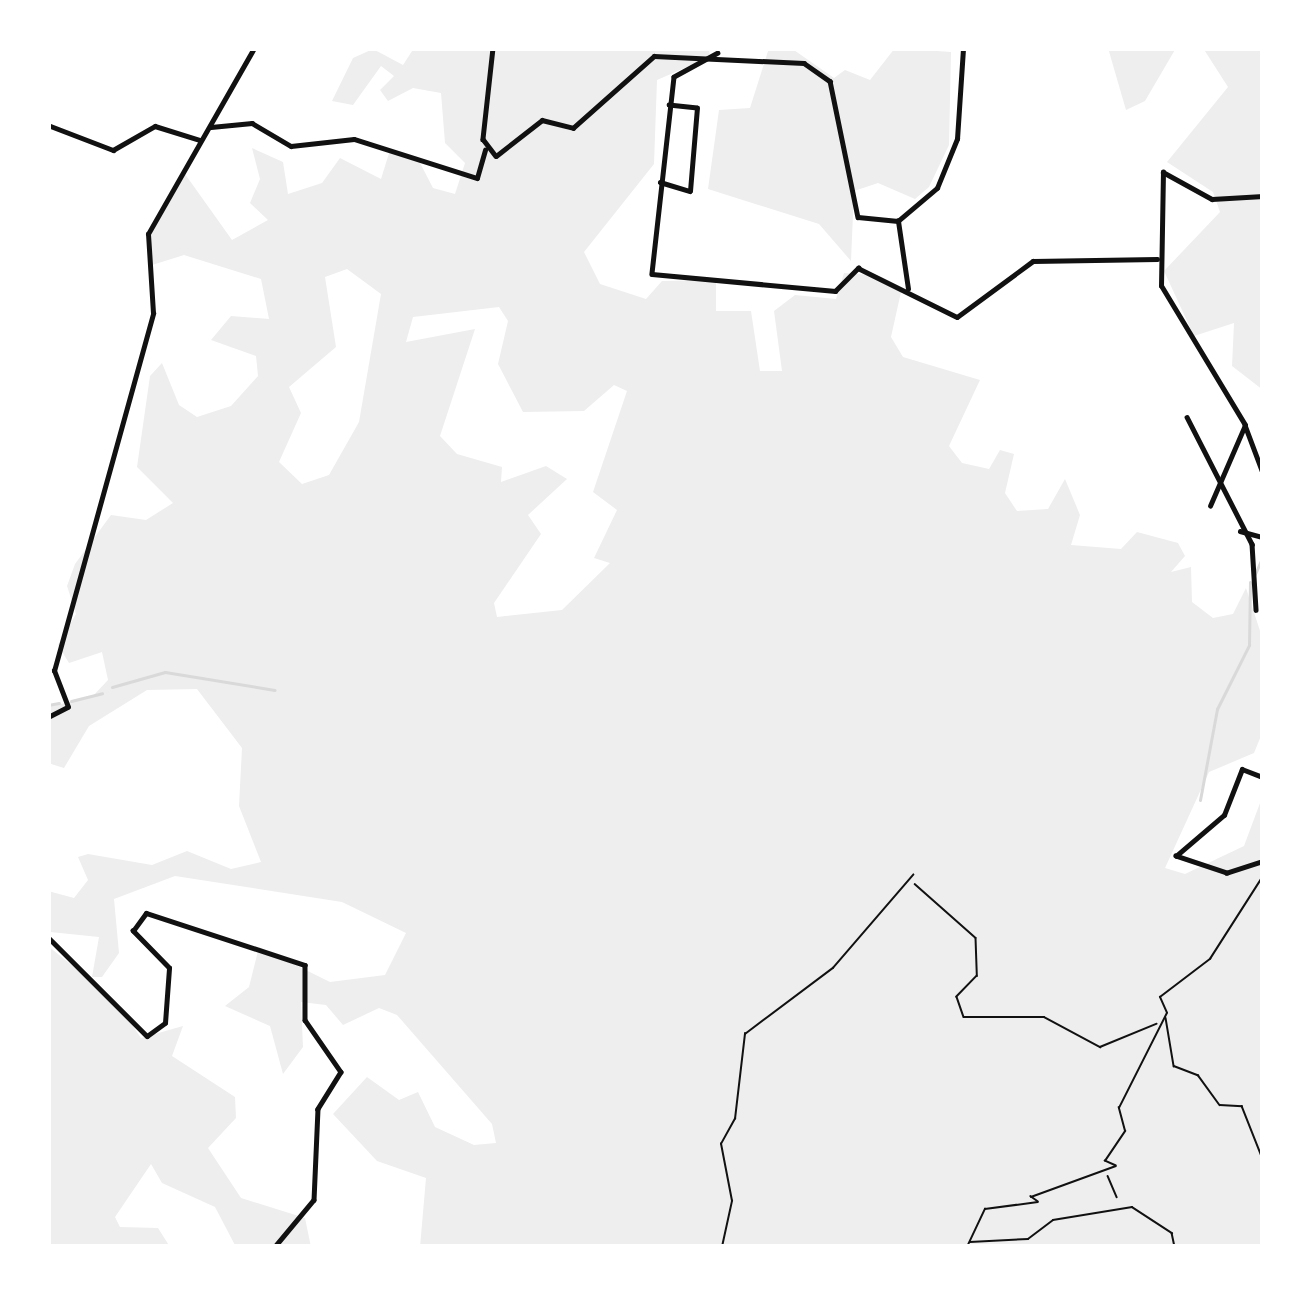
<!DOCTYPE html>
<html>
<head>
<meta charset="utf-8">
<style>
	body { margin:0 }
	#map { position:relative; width:1311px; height:1295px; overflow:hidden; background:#fff; font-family:"Exo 2",sans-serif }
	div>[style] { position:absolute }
	.green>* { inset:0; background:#eee }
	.stream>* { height:3px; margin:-1.5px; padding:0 1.5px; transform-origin:1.5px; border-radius:1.5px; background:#d9d9d9 }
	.path>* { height:1.5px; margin:-0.75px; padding:0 0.75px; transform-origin:0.75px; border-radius:0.75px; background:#111 }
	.minor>* { height:4.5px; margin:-2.25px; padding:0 2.25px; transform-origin:2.25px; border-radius:2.25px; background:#111 }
	.tertiary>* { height:4.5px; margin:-2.25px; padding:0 2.25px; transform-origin:2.25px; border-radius:2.25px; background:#111 }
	span { translate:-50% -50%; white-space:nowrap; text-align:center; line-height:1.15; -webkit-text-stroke:10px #fff; paint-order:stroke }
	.frame { position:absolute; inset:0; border:51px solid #fff; pointer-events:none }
</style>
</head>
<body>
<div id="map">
	<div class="green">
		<div style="clip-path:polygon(evenodd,414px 48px,709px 48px,710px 57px,657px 80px,654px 164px,584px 252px,600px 284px,646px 299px,662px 281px,716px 280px,716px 311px,751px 311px,760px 371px,782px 371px,774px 311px,795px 295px,836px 299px,844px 273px,870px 275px,901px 292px,891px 337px,903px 357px,980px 380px,949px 446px,962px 463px,989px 469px,1000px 450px,1014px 454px,1005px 493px,1017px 511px,1048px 509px,1065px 479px,1080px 515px,1071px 545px,1121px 549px,1137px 532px,1178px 543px,1185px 556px,1171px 572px,1191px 567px,1192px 602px,1213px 618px,1233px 614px,1246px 588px,1263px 640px,1263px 731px,1254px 753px,1209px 772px,1165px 868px,1185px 874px,1244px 846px,1263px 795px,1263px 1247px,420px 1247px,426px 1178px,377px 1161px,333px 1114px,367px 1077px,399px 1100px,418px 1092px,435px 1127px,474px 1145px,496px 1143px,492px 1124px,397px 1015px,379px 1008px,343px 1025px,326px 1005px,301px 1002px,303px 1047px,283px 1074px,270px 1026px,225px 1006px,249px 987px,259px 947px,330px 982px,385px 975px,406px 933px,342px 902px,175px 876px,114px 899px,119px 953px,102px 977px,92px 977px,99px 937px,50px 932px,48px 891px,74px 898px,88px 880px,78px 857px,88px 854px,152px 865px,187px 851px,231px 869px,261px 862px,239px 806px,242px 748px,197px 689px,147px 690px,89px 726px,64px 768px,48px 763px,48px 707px,92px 697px,108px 680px,102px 652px,69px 663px,58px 645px,76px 614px,67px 586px,75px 564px,111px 515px,146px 520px,173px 503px,137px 467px,150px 376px,162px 363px,179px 405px,197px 417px,231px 406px,258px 376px,256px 356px,211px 340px,231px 316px,269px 319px,261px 279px,184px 255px,152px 265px,152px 229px,185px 174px,232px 240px,268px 220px,250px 203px,260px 179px,252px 148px,283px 162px,288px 194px,322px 183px,340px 158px,381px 179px,390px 150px,417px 157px,433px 188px,455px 194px,465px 163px,445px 143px,441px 93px,413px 88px,388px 101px,380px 90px,394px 76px,381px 66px,353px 105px,332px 101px,353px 58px,373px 49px,403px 65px,414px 48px,347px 269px,381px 294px,359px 422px,329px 475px,302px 484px,279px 462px,301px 413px,289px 387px,336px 347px,325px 277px,347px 269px,414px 48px,499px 307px,508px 321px,498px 364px,523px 412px,584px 411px,614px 385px,627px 391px,593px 492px,617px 510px,594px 558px,610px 563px,562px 610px,497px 617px,494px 603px,541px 534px,528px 515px,567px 479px,546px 466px,501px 482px,502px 467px,457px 454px,440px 436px,475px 329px,406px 342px,413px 317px,499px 307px)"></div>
		<div style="clip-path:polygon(769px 48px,791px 48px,834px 78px,845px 70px,870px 80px,895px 48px,951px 52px,949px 145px,929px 187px,915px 199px,878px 183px,854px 191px,851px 261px,819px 224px,708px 189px,719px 110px,750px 108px)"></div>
		<div style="clip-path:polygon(1108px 48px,1176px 48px,1145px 101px,1126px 110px)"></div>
		<div style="clip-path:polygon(1203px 48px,1263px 48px,1263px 390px,1232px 366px,1234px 323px,1194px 336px,1164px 271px,1220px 212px,1213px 192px,1167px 162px,1228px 87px)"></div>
		<div style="clip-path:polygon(48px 946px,116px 1001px,141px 1038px,183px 1026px,172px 1056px,235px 1097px,236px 1118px,208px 1148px,241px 1198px,305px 1218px,311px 1247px,236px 1247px,215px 1207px,162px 1183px,151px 1164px,115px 1217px,120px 1227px,158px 1228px,170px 1247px,48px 1247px)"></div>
	</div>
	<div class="stream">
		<div style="left:1255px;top:574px;width:20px;rotate:-66deg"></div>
		<div style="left:112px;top:687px;width:55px;rotate:-15.8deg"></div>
		<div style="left:165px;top:672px;width:111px;rotate:9.3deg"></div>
		<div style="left:71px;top:701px;width:32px;rotate:-14deg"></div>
		<div style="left:48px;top:705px;width:11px;rotate:-10deg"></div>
		<div style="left:1200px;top:800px;width:93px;rotate:-79.4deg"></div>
		<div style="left:1217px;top:709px;width:72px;rotate:-63.4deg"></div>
		<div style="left:1249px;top:645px;width:63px;rotate:-89.1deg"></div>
	</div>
	<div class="path">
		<div style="left:915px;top:884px;width:81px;rotate:41.5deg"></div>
		<div style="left:976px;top:938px;width:38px;rotate:88deg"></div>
		<div style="left:977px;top:976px;width:29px;rotate:134deg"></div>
		<div style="left:957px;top:997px;width:21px;rotate:71deg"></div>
		<div style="left:964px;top:1017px;width:80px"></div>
		<div style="left:1044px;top:1017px;width:64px;rotate:28.2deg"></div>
		<div style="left:1100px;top:1047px;width:61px;rotate:-22.3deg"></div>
		<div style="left:1166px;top:1018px;width:49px;rotate:80.5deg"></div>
		<div style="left:1174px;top:1066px;width:26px;rotate:21deg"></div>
		<div style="left:1198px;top:1075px;width:37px;rotate:54deg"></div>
		<div style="left:1220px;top:1105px;width:22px;rotate:3deg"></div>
		<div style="left:1242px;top:1106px;width:57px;rotate:68.4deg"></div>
		<div style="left:1108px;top:1176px;width:23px;rotate:67deg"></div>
		<div style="left:970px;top:1242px;width:58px;rotate:-3deg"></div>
		<div style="left:1028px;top:1239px;width:31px;rotate:-37deg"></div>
		<div style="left:1053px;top:1220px;width:80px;rotate:-9.3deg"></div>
		<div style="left:1132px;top:1207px;width:48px;rotate:33deg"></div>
		<div style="left:1172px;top:1233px;width:14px;rotate:78deg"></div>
		<div style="left:722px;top:1247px;width:47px;rotate:-77.7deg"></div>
		<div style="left:732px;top:1201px;width:58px;rotate:-100.9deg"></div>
		<div style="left:721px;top:1144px;width:29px;rotate:-61deg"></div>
		<div style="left:735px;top:1119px;width:86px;rotate:-83.3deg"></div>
		<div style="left:745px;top:1034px;width:110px;rotate:-36.9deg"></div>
		<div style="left:833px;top:968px;width:123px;rotate:-49.3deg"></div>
		<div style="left:967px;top:1247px;width:42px;rotate:-64.7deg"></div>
		<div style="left:985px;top:1209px;width:53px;rotate:-7.5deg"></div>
		<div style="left:1038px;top:1202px;width:9px;rotate:-144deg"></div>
		<div style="left:1031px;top:1197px;width:90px;rotate:-20deg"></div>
		<div style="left:1116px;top:1166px;width:12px;rotate:-156deg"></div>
		<div style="left:1105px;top:1161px;width:36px;rotate:-56deg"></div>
		<div style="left:1125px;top:1131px;width:24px;rotate:-105deg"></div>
		<div style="left:1119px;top:1108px;width:106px;rotate:-63.2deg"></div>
		<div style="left:1167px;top:1013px;width:17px;rotate:-114deg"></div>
		<div style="left:1160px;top:997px;width:63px;rotate:-37.2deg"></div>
		<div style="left:1210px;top:959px;width:98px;rotate:-57.4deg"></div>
	</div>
	<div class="minor">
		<div style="left:493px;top:48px;width:92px;rotate:96.3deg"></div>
		<div style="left:483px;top:139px;width:21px;rotate:53deg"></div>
		<div style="left:496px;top:156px;width:58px;rotate:-38deg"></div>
		<div style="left:542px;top:120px;width:32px;rotate:14deg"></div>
		<div style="left:573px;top:128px;width:108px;rotate:-41.6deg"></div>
		<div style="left:654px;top:56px;width:150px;rotate:2.7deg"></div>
		<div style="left:804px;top:63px;width:32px;rotate:35deg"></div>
		<div style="left:830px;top:81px;width:139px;rotate:78.4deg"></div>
		<div style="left:858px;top:217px;width:40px;rotate:5.7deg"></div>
		<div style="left:718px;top:53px;width:50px;rotate:151.4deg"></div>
		<div style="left:674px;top:77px;width:198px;rotate:96.4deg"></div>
		<div style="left:652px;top:274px;width:184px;rotate:5.3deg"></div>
		<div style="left:835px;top:291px;width:33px;rotate:-45deg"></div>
		<div style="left:858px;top:268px;width:110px;rotate:26.3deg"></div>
		<div style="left:957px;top:317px;width:94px;rotate:-36.4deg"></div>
		<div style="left:1033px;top:261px;width:124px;rotate:-0.9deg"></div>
		<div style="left:48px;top:125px;width:70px;rotate:21deg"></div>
		<div style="left:113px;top:150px;width:48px;rotate:-29.7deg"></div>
		<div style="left:155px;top:126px;width:47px;rotate:17.3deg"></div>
		<div style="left:211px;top:127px;width:41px;rotate:-5.6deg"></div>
		<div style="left:252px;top:123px;width:45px;rotate:30.5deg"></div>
		<div style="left:291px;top:146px;width:63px;rotate:-6.3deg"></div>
		<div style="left:354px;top:139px;width:129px;rotate:17.6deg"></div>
		<div style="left:477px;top:178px;width:29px;rotate:-74deg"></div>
		<div style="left:660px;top:182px;width:31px;rotate:17deg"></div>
		<div style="left:690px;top:191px;width:83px;rotate:-85.2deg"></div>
		<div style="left:697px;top:108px;width:28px;rotate:-174deg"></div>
		<div style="left:908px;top:289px;width:69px;rotate:-98.4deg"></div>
		<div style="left:898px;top:221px;width:51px;rotate:-40.2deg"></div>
		<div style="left:937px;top:188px;width:53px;rotate:-67.8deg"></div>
		<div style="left:957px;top:139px;width:91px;rotate:-86.2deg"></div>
		<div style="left:1187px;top:417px;width:143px;rotate:62.9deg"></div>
		<div style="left:1252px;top:544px;width:66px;rotate:86.5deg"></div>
		<div style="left:1245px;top:425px;width:51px;rotate:69.4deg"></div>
		<div style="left:1240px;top:531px;width:24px;rotate:15deg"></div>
		<div style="left:1261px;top:862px;width:36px;rotate:162deg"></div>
		<div style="left:1227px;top:873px;width:54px;rotate:-161.6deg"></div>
		<div style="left:1176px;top:856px;width:63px;rotate:-40.5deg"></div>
		<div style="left:1224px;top:815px;width:49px;rotate:-68.6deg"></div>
		<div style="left:1242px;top:769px;width:22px;rotate:21deg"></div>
	</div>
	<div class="tertiary">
		<div style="left:1210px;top:506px;width:88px;rotate:-66.6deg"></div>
		<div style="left:1245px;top:425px;width:162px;rotate:-121.1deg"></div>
		<div style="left:1161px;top:286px;width:114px;rotate:-89deg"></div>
		<div style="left:1163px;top:172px;width:56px;rotate:28.9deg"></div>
		<div style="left:1212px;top:199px;width:51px;rotate:-3.4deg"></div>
		<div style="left:48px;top:717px;width:22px;rotate:-27deg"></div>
		<div style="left:68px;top:707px;width:39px;rotate:-111deg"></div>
		<div style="left:54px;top:671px;width:371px;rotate:-74.5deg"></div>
		<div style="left:153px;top:313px;width:79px;rotate:-93.6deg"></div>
		<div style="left:148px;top:234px;width:214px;rotate:-60.3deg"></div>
		<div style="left:48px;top:937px;width:140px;rotate:45deg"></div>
		<div style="left:147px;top:1036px;width:22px;rotate:-36deg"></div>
		<div style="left:165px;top:1023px;width:55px;rotate:-85.8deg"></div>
		<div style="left:169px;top:968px;width:52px;rotate:-134.2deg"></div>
		<div style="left:133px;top:931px;width:22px;rotate:-54deg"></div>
		<div style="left:146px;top:913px;width:167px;rotate:18.1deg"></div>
		<div style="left:305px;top:965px;width:55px;rotate:90deg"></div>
		<div style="left:305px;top:1020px;width:63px;rotate:55.3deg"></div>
		<div style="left:341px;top:1072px;width:44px;rotate:121.9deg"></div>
		<div style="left:318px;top:1109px;width:91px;rotate:92.5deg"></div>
		<div style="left:314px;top:1200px;width:61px;rotate:129.7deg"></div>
	</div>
	<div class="frame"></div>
</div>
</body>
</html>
